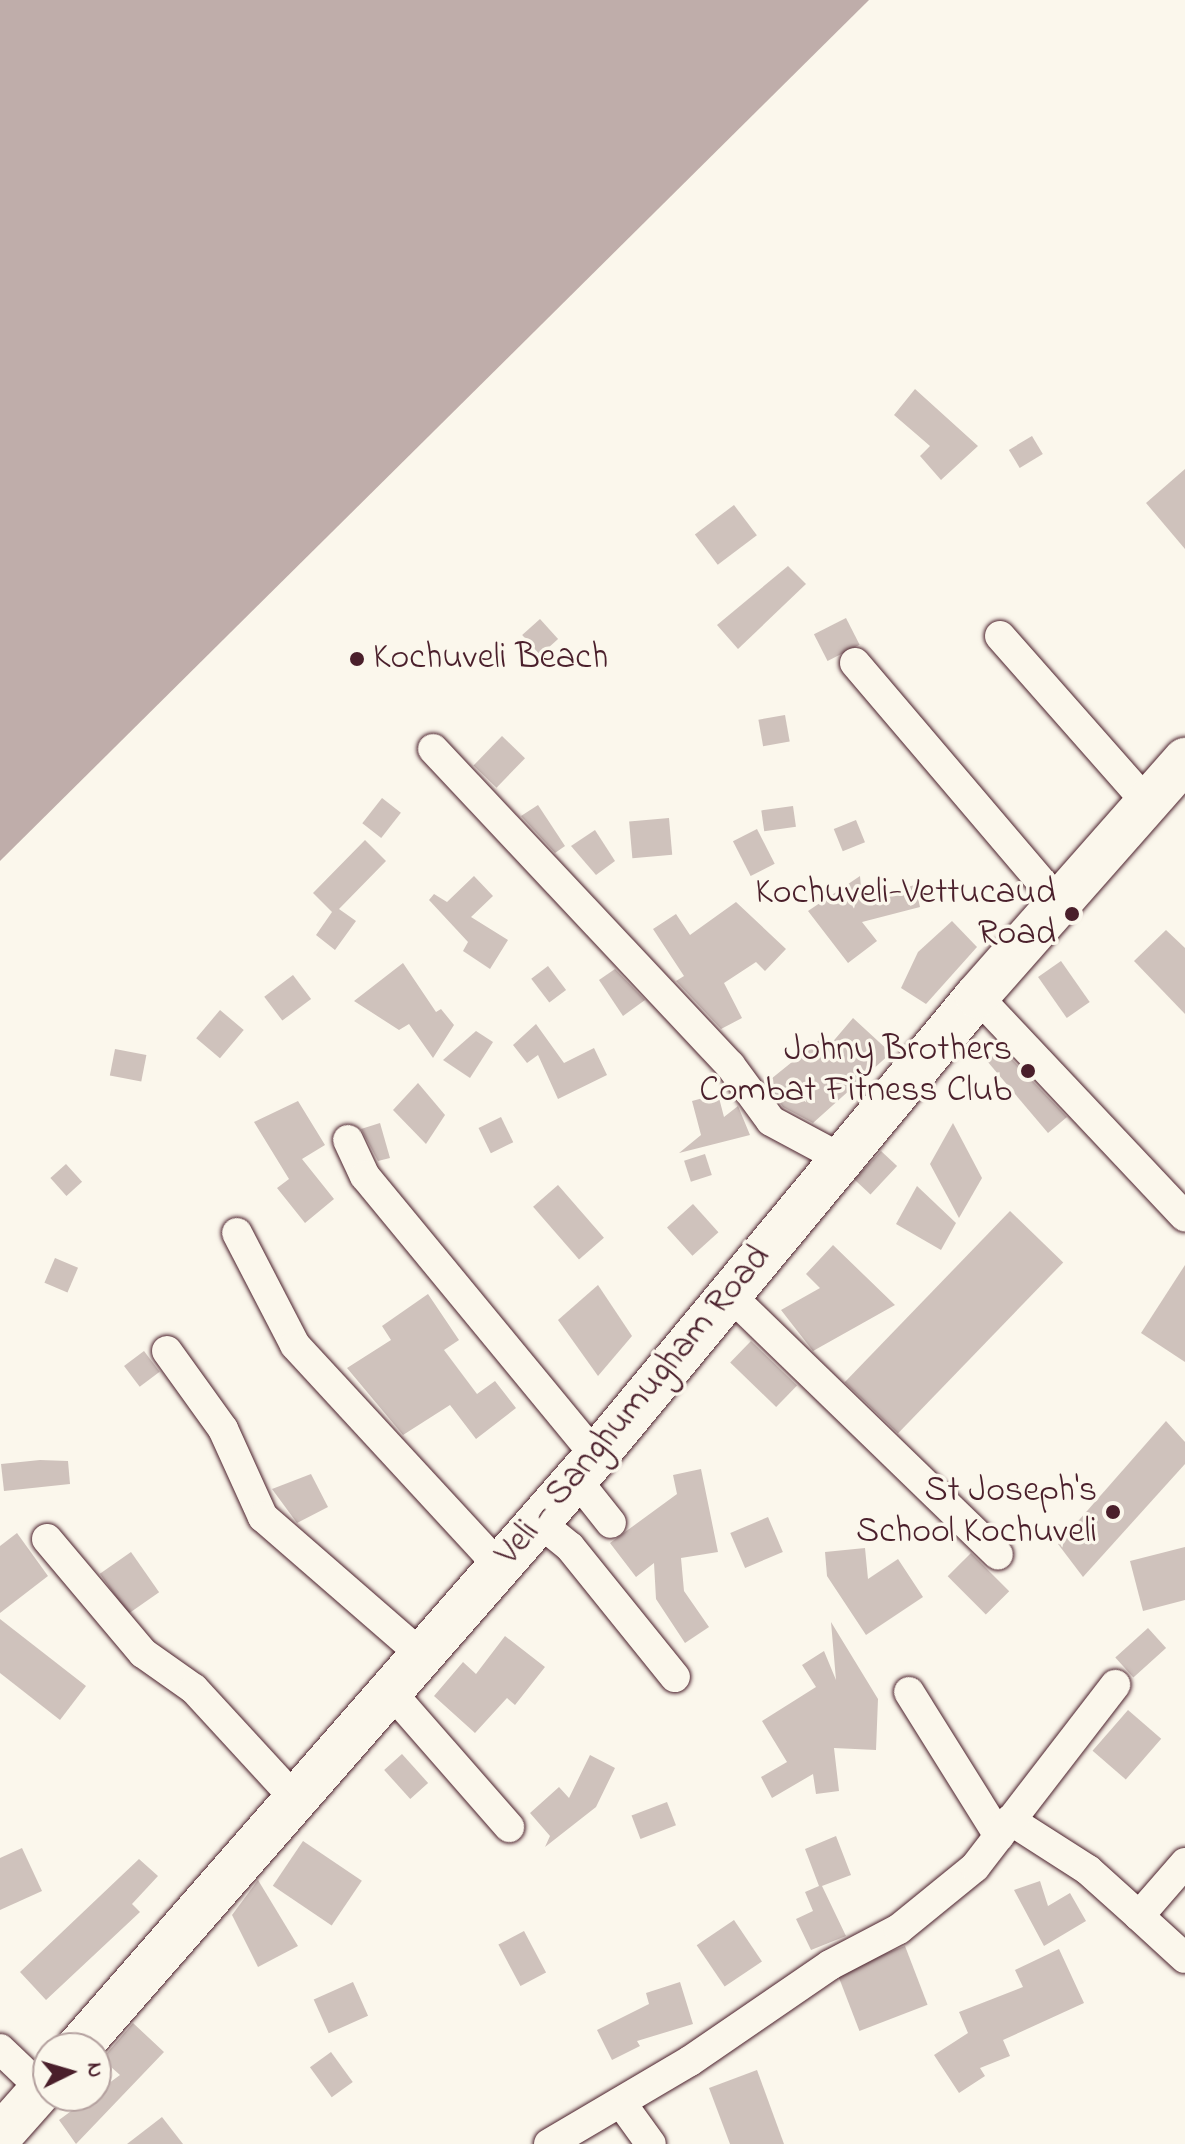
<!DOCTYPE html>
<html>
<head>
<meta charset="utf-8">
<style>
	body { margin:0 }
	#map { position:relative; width:1185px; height:2144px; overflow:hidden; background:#fbf7ec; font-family:"Indie Flower",sans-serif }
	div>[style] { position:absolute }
	.water>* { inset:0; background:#bfadaa }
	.building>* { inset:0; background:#cfc2bc; transform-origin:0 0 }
	.roads { filter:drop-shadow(0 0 2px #4a1f2b) drop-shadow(0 0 2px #4a1f2b) }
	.minor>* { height:30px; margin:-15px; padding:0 15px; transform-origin:15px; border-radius:15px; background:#fbf7ec }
	.secondary>* { height:44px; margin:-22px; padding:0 22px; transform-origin:22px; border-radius:22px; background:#fbf7ec }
	.dots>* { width:22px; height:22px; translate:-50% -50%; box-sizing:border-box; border:4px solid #fbf7ec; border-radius:50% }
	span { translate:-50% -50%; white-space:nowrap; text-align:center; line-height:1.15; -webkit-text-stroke:7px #fbf7ec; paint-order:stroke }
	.poi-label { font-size:36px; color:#4a1f2b }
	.left { translate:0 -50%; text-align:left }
	.right { translate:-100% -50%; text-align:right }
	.street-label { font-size:36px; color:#4a1f2b }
	.north { position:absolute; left:32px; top:2032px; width:80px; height:80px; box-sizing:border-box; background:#fbf7ec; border:2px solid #b4a19f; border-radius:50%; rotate:85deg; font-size:22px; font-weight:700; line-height:32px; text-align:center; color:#4a1f2b }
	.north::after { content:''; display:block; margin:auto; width:28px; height:36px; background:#4a1f2b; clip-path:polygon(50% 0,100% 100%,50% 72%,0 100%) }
</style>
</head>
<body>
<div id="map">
	<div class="water">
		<div style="clip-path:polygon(0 0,869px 0,0 861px)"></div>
	</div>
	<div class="building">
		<div style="clip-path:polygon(915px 389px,978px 446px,941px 480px,920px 456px,930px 446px,894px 415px)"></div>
		<div style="left:1032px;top:436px;width:21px;height:27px;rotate:59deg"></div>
		<div style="clip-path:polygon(1185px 469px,1185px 549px,1146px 503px)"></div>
		<div style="left:734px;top:505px;width:38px;height:49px;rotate:53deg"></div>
		<div style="clip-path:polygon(788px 566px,806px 584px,738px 649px,717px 625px)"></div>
		<div style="left:846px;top:618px;width:30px;height:36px;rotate:63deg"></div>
		<div style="left:540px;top:619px;width:27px;height:24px;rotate:48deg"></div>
		<div style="left:785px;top:715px;width:27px;height:27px;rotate:80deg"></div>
		<div style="left:502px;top:736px;width:32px;height:41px;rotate:44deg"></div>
		<div style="left:382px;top:798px;width:24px;height:32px;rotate:38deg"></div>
		<div style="clip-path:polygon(538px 805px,565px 846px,555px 853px,521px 816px)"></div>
		<div style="left:793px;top:806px;width:21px;height:32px;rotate:82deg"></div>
		<div style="left:669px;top:818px;width:37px;height:40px;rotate:85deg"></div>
		<div style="left:856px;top:820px;width:24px;height:24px;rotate:68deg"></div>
		<div style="left:757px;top:829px;width:39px;height:27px;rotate:63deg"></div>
		<div style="clip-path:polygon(595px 830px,615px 861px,596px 875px,571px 846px)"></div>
		<div style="clip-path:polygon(365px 840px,386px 861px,339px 909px,356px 921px,335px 950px,316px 935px,332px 912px,313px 893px)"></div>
		<div style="clip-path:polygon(474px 876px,493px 896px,471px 917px,508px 940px,490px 969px,463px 951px,468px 942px,429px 900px,434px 894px,447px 902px)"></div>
		<div style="clip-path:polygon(860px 876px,862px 899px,915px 885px,920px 907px,862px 922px,877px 941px,848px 963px,808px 911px)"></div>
		<div style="clip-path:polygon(736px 902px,786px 949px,765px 971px,756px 962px,724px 983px,742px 1018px,721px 1029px,676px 981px,684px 976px,653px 929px,676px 914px,690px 935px)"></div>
		<div style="clip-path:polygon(952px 921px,977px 947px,926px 1004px,901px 988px,918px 952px)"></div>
		<div style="clip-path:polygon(1166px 930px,1185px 948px,1185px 1014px,1134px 961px)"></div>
		<div style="left:1061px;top:961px;width:50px;height:28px;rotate:55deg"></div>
		<div style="clip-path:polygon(403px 963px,436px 1012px,441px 1009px,454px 1025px,433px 1058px,409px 1024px,399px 1030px,354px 1001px)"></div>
		<div style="left:548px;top:966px;width:30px;height:21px;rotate:53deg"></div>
		<div style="clip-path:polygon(615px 969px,645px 1000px,623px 1016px,599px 980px)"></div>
		<div style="left:293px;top:975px;width:30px;height:36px;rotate:53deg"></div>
		<div style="left:220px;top:1010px;width:31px;height:37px;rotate:40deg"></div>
		<div style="clip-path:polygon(853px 1018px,891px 1053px,813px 1123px,783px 1107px,766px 1083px,823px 1037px,830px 1045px)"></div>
		<div style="clip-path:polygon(536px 1024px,564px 1063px,594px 1048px,607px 1075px,558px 1099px,538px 1055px,527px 1063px,513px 1045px)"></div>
		<div style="clip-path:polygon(476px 1031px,493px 1042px,470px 1078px,443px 1060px)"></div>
		<div style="clip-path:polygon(1001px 1048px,1067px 1117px,1048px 1133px,987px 1061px)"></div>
		<div style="left:115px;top:1049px;width:32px;height:27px;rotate:11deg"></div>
		<div style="clip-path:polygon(418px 1083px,445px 1115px,426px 1144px,393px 1110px)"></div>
		<div style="clip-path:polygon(718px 1094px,724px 1117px,738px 1106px,750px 1135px,679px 1153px,701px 1135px,692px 1101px)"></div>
		<div style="clip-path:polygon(298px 1101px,325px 1145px,302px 1159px,334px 1199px,305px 1223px,277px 1188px,289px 1179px,254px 1122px)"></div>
		<div style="left:501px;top:1117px;width:28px;height:25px;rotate:64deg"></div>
		<div style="clip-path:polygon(380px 1123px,390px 1158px,378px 1161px,361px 1129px)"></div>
		<div style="clip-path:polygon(953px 1123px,982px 1178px,959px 1218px,930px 1164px)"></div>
		<div style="left:881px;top:1151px;width:22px;height:39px;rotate:43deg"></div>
		<div style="left:705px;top:1154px;width:22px;height:22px;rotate:72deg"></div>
		<div style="left:66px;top:1164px;width:24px;height:21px;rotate:48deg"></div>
		<div style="left:558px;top:1185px;width:70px;height:33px;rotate:49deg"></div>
		<div style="clip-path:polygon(917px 1186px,956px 1223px,941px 1250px,896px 1224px)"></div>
		<div style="left:693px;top:1204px;width:38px;height:35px;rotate:48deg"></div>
		<div style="left:1010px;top:1211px;width:74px;height:238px;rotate:44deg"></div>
		<div style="clip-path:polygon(833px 1245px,895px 1305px,813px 1351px,781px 1310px,820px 1288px,806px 1274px)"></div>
		<div style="left:55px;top:1258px;width:25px;height:27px;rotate:23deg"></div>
		<div style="clip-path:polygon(1185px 1265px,1185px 1362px,1141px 1333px)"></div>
		<div style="clip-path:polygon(598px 1285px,632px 1336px,598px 1376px,558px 1320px)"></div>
		<div style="clip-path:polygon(428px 1294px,459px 1340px,444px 1350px,477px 1394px,495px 1381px,516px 1408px,476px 1439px,450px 1405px,403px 1435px,347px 1368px,391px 1340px,382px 1326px)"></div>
		<div style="left:751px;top:1341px;width:64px;height:30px;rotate:44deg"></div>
		<div style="left:144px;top:1351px;width:26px;height:25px;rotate:53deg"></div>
		<div style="clip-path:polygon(1166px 1421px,1185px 1442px,1185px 1464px,1083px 1577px,1058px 1544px)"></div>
		<div style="clip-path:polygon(40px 1460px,68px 1461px,70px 1484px,4px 1491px,1px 1464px)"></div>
		<div style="clip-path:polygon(701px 1469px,718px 1552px,681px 1558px,684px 1591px,709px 1627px,685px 1643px,656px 1599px,654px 1563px,636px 1577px,610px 1543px,677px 1494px,673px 1475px)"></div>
		<div style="clip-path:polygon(311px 1474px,328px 1507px,297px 1523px,272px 1489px)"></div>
		<div style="left:768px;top:1517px;width:38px;height:41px;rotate:67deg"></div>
		<div style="clip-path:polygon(17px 1533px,48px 1576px,0 1613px,0 1546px)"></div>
		<div style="clip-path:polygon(1185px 1547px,1185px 1600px,1143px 1611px,1130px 1561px)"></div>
		<div style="clip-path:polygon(865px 1548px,868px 1579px,898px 1559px,923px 1597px,866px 1635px,827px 1576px,825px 1552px)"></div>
		<div style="left:131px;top:1552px;width:49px;height:38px;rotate:55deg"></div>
		<div style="left:971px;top:1553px;width:54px;height:33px;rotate:45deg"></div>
		<div style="clip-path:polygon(0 1619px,86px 1686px,60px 1720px,0 1673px)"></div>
		<div style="clip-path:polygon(831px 1622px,878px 1699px,876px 1750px,834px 1748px,839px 1791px,816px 1794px,813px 1774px,772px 1798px,761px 1777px,787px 1762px,762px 1721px,816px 1687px,802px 1665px,824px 1651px,836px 1680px)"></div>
		<div style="left:1148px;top:1628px;width:27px;height:44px;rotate:48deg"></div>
		<div style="clip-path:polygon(505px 1636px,545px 1667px,515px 1705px,507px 1698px,475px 1733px,434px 1696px,463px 1662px,476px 1674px)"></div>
		<div style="left:1128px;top:1710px;width:44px;height:54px;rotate:41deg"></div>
		<div style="left:402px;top:1754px;width:39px;height:24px;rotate:48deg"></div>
		<div style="clip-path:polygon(590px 1755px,615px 1768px,596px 1807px,545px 1847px,550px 1836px,530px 1813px,559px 1787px,569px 1798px)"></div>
		<div style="left:667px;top:1802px;width:25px;height:38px;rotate:69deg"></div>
		<div style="clip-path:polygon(836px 1836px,851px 1875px,822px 1886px,846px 1936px,811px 1950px,796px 1919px,813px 1911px,805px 1892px,819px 1886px,805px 1849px)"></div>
		<div style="left:303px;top:1841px;width:71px;height:54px;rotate:34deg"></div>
		<div style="clip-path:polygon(22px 1848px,42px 1891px,0 1910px,0 1858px)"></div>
		<div style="clip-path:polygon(139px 1859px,158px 1876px,132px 1904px,140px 1912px,46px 2000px,20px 1972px)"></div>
		<div style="clip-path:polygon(258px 1880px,298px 1946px,258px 1967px,232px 1915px)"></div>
		<div style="clip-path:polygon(1040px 1881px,1048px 1906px,1070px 1893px,1086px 1921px,1044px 1946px,1014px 1890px)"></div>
		<div style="left:734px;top:1920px;width:50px;height:45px;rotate:56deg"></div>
		<div style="left:524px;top:1931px;width:47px;height:29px;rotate:62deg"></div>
		<div style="left:905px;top:1946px;width:63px;height:73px;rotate:69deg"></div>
		<div style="clip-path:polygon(1059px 1949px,1084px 2003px,1003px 2040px,1010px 2056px,980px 2068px,985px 2076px,959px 2093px,934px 2055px,968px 2033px,959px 2012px,1023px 1987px,1015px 1970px)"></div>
		<div style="left:353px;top:1982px;width:37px;height:43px;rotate:66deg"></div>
		<div style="clip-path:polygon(680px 1982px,693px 2024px,637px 2041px,640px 2046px,612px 2060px,597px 2030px,649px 2004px,646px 1993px)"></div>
		<div style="clip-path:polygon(133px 2023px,164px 2052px,76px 2144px,59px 2120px,120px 2075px,102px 2059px)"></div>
		<div style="left:331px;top:2052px;width:37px;height:26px;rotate:54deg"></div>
		<div style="clip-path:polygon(757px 2070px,784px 2144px,730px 2144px,709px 2088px)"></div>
		<div style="clip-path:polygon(162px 2117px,183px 2144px,127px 2144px)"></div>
	</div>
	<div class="roads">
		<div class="minor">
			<div style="left:1000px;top:636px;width:222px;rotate:48.6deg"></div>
			<div style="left:855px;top:663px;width:315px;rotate:49.6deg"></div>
			<div style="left:433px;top:749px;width:434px;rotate:46.8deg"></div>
			<div style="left:730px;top:1065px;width:69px;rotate:53.8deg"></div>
			<div style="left:771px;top:1121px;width:81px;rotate:28.2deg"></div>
			<div style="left:977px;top:996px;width:303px;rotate:46.7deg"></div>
			<div style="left:348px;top:1140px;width:40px;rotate:65deg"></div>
			<div style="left:365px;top:1176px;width:363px;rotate:50.5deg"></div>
			<div style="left:237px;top:1233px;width:126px;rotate:62.6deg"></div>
			<div style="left:295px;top:1345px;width:301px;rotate:47.3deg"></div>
			<div style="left:730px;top:1295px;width:373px;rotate:44.1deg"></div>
			<div style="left:167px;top:1351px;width:96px;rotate:54.3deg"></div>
			<div style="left:223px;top:1429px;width:97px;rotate:65.6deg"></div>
			<div style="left:263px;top:1517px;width:211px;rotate:41deg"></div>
			<div style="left:576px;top:1479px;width:56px;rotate:51.5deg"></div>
			<div style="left:538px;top:1521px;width:41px;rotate:39.1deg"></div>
			<div style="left:570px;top:1547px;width:167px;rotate:51.1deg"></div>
			<div style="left:47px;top:1539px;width:149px;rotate:49.9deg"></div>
			<div style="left:143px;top:1653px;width:62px;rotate:35.2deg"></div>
			<div style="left:194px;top:1689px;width:149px;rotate:47.4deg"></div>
			<div style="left:390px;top:1691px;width:181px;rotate:48.8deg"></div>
			<div style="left:909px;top:1692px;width:170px;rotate:58deg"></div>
			<div style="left:1010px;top:1820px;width:93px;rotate:32.7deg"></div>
			<div style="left:1088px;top:1870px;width:69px;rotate:42deg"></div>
			<div style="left:1185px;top:1863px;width:70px;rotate:131deg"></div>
			<div style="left:1139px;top:1916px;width:62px;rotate:42.4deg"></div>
			<div style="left:0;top:2049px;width:58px;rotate:43.6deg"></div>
			<div style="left:622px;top:2104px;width:49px;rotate:54.1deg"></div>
			<div style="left:549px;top:2144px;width:164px;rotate:-30.5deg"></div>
			<div style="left:690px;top:2061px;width:170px;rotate:-34.4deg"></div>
			<div style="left:830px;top:1965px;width:78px;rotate:-27.6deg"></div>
			<div style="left:899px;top:1929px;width:98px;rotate:-39.2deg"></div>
			<div style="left:975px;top:1867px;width:230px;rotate:-52.4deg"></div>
		</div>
		<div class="secondary">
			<div style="left:78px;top:2048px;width:787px;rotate:-48.81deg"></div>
			<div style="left:596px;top:1456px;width:597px;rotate:-50.37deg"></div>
			<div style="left:977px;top:996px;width:315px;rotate:-48.6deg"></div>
			<div style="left:0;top:2136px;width:72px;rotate:-48.4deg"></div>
		</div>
	</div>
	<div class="dots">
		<div style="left:357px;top:659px;background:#4a1f2b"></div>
		<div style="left:1072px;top:914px;background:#4a1f2b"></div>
		<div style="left:1028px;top:1071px;background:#4a1f2b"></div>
		<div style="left:1113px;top:1512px;background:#4a1f2b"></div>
	</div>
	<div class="poi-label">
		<span class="left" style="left:373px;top:659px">Kochuveli Beach</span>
		<span class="right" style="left:1056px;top:914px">Kochuveli-Vettucaud<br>Road</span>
		<span class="right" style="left:1012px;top:1071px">Johny Brothers<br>Combat Fitness Club</span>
		<span class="right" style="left:1097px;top:1512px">St Joseph's<br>School Kochuveli</span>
	</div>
	<div class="street-label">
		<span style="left:634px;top:1406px;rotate:-50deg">Veli - Sanghumugham Road</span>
	</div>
	<div class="north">N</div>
</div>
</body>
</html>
